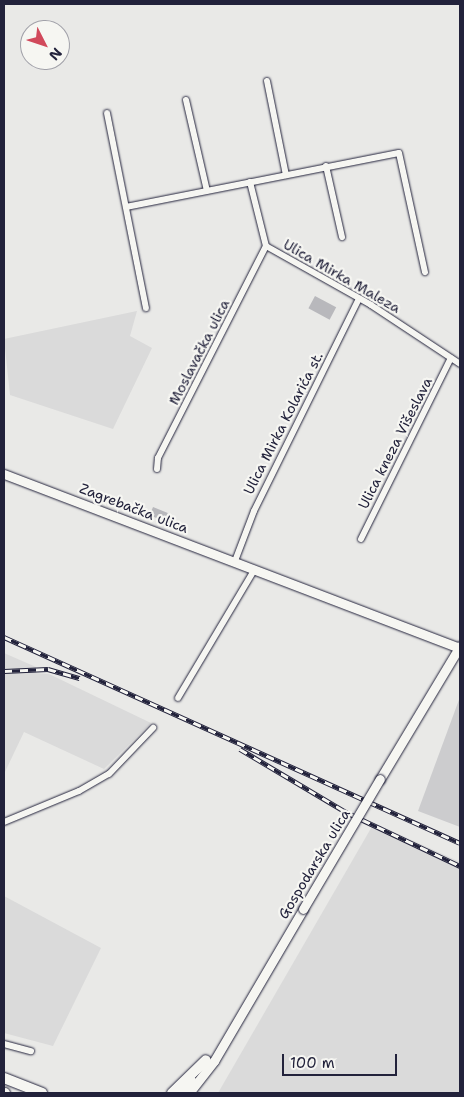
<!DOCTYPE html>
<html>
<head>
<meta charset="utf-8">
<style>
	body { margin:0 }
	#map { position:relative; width:464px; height:1097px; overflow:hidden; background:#e9e9e7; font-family:"Shantell Sans",sans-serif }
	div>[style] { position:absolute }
	.built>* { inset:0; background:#dadada }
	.green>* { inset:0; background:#ccccce }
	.building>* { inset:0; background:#b8b8bc; transform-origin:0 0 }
	.roads { filter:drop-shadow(0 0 1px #22223b) drop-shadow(0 0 1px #22223b) }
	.street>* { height:6px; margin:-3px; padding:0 3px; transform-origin:3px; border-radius:3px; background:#f6f6f2 }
	.secondary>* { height:9px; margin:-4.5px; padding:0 4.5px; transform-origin:4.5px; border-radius:4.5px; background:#f6f6f2 }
	.primary>* { height:10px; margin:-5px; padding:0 5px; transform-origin:5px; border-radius:5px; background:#f6f6f2 }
	.rail>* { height:4.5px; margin-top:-2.25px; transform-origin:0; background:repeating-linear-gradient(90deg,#f6f6f2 0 8px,#22223b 0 16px); box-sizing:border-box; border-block:1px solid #22223b }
	.bridges { filter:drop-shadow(0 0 1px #22223b) drop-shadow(0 0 1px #22223b) }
	.secondary-bridge>* { height:9px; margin:-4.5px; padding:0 4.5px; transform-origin:4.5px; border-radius:4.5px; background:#f6f6f2 }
	span { translate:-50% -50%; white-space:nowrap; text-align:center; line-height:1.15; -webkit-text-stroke:4.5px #f6f6f2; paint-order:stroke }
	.street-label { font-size:14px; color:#22223b }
	.frame { position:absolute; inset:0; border:5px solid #22223b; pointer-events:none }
	.north { position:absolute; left:20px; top:20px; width:50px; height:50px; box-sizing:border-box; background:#f6f6f2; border:1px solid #a1a1a9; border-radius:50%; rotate:131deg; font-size:14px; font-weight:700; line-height:20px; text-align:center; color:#22223b }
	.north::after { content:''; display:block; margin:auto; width:18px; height:22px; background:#d1495b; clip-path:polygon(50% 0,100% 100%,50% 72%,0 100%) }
	.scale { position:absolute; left:282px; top:1054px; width:115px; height:22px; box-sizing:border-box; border:2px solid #22223b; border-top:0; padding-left:6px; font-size:15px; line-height:18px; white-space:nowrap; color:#22223b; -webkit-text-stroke:4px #f6f6f2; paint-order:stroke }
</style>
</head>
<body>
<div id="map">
	<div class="built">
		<div style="clip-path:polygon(137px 311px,130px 336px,152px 348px,113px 429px,10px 395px,4px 339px)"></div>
		<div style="clip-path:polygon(4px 653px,36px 667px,36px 673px,49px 674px,151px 723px,104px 769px,24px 732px,4px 774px)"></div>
		<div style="clip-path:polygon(374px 823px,460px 862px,460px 1093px,218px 1093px)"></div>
		<div style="clip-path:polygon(4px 896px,101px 948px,53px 1046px,4px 1033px)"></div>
	</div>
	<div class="green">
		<div style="clip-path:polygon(460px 697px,460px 827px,418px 811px)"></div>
	</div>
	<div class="building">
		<div style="left:315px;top:296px;width:24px;height:14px;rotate:28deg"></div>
		<div style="left:153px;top:507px;width:16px;height:9px;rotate:22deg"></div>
	</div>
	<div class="roads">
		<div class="street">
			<div style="left:267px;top:81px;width:96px;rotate:78.6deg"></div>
			<div style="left:186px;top:100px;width:93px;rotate:77deg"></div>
			<div style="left:107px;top:113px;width:199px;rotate:78.7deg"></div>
			<div style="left:326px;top:166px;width:73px;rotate:77.3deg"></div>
			<div style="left:250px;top:182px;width:66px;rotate:76deg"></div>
			<div style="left:266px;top:246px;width:120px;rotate:29.3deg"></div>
			<div style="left:371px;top:305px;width:107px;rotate:33.5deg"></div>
			<div style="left:126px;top:207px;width:278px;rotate:-11.2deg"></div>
			<div style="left:399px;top:153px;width:122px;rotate:77.7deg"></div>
			<div style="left:157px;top:469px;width:11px;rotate:-85deg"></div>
			<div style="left:158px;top:458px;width:238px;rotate:-63deg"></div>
			<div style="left:361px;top:539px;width:202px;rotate:-63.6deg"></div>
			<div style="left:235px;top:561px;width:53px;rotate:-69.2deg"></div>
			<div style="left:254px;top:511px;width:237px;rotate:-63.7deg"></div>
			<div style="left:178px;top:698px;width:150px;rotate:-59.2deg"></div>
			<div style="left:4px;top:822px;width:81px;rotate:-22.5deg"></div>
			<div style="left:79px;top:791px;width:34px;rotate:-30deg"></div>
			<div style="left:109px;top:774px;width:64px;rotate:-46.3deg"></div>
			<div style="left:4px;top:1044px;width:28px;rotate:15deg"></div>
		</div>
		<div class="secondary">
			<div style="left:4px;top:474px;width:488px;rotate:20.9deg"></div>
			<div style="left:380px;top:779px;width:155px;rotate:-59deg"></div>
			<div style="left:180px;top:1093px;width:17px;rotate:-50deg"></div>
			<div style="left:189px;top:1093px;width:41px;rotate:-52deg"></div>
			<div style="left:214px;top:1061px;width:176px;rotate:-59.6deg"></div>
		</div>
		<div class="primary">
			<div style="left:4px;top:1078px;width:41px;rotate:21.5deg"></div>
			<div style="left:4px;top:1093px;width:1px"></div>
			<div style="left:172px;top:1093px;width:47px;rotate:-44.1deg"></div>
		</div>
	</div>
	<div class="rail">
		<div style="left:4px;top:637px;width:500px;rotate:24.31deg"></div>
		<div style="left:4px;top:671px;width:44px;rotate:-2.6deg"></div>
		<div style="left:48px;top:669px;width:33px;rotate:16deg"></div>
		<div style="left:240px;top:749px;width:126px;rotate:30.7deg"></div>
		<div style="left:348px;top:813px;width:124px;rotate:25.3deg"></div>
	</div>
	<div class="bridges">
		<div class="secondary-bridge">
			<div style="left:303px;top:909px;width:151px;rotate:-59.4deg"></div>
		</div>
	</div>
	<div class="street-label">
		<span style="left:342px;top:276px;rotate:30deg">Ulica Mirka Maleza</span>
		<span style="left:199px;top:352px;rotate:-63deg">Moslavačka ulica</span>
		<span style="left:283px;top:423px;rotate:-63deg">Ulica Mirka Kolarića st.</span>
		<span style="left:395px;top:443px;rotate:-63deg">Ulica kneza Višeslava</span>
		<span style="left:134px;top:508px;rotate:21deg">Zagrebačka ulica</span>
		<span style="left:314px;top:864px;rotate:-59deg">Gospodarska ulica</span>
	</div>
	<div class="frame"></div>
	<div class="north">N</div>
	<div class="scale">100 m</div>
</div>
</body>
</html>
